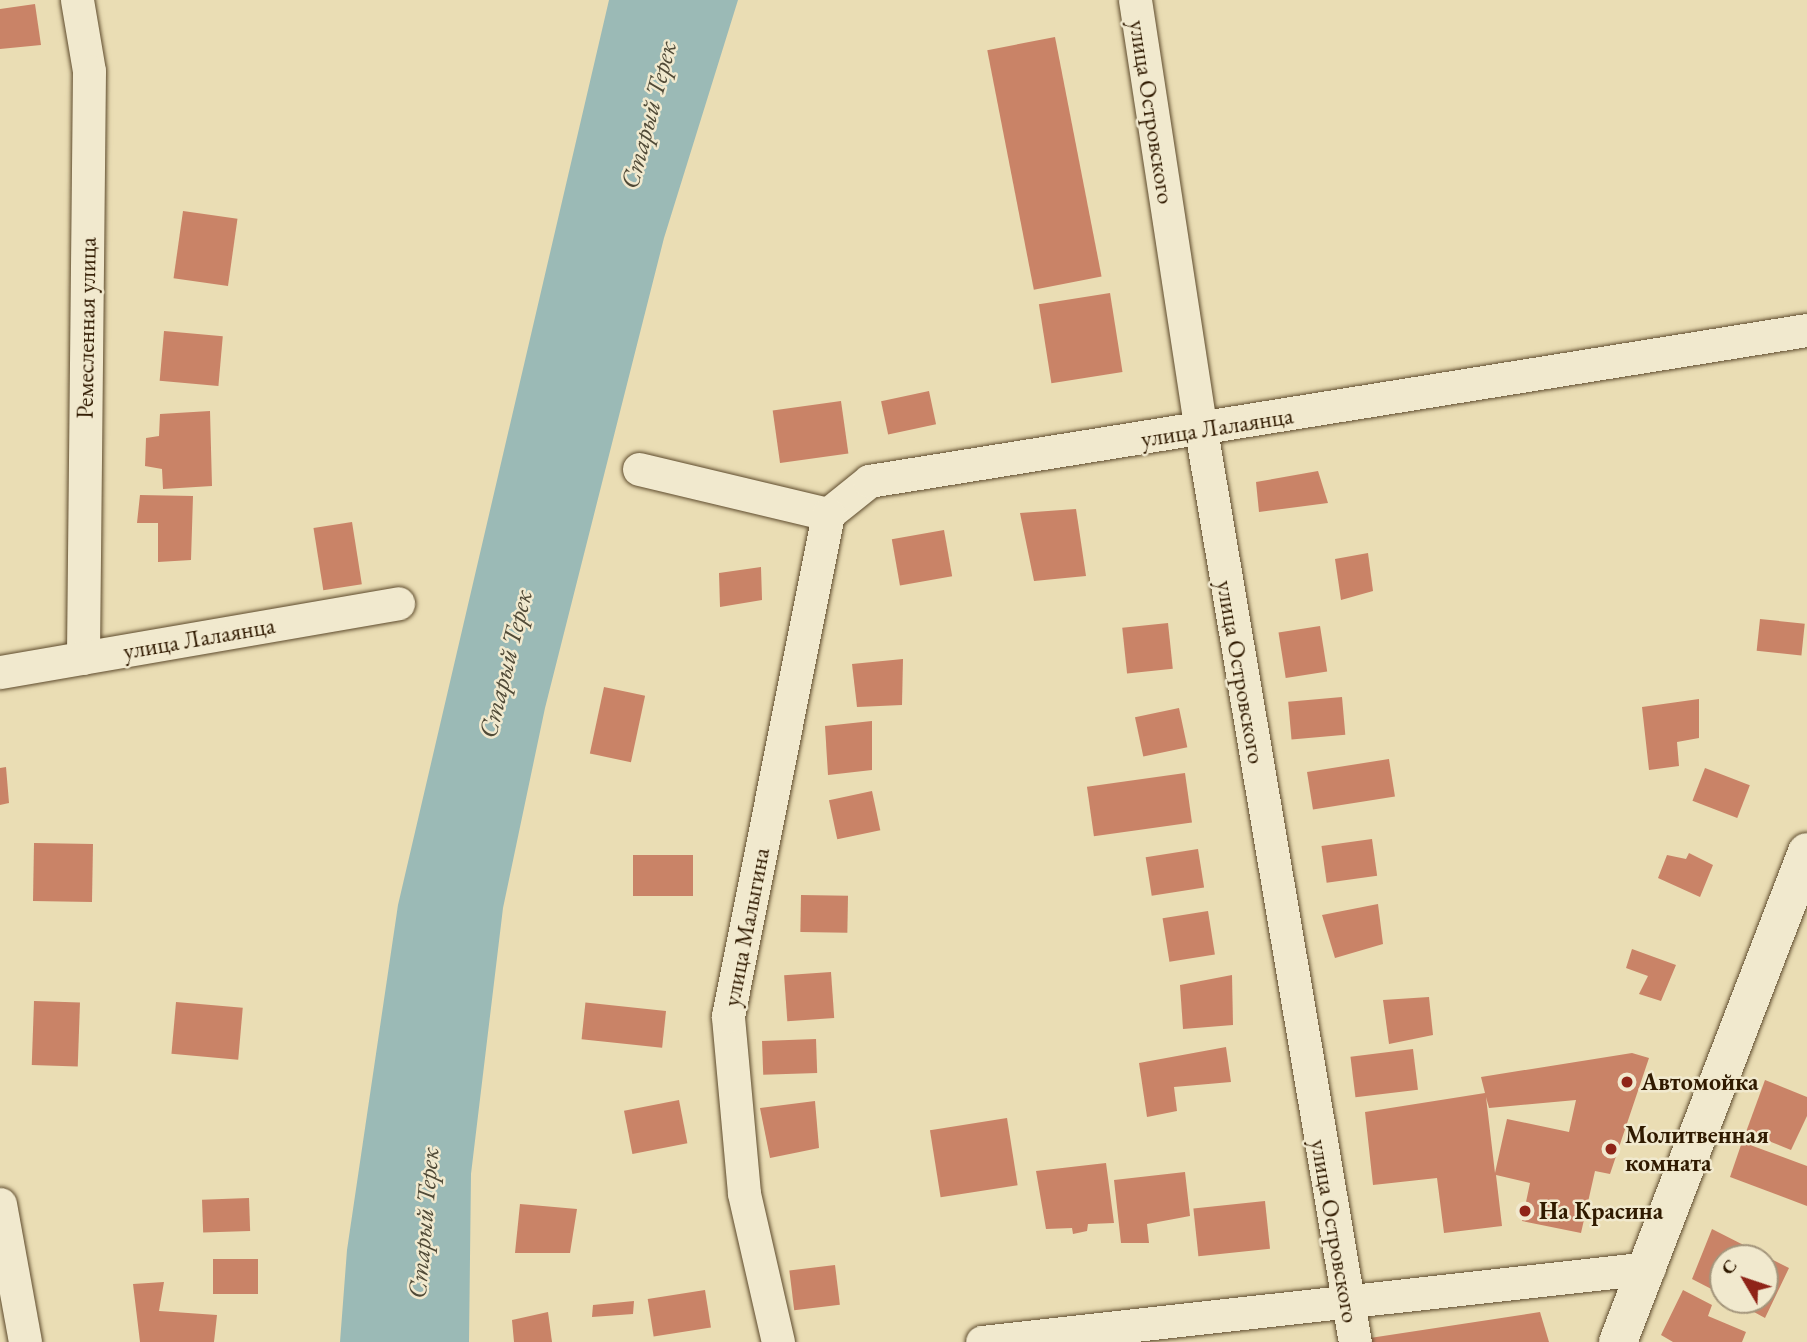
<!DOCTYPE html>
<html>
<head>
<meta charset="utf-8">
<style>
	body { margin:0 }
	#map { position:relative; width:1807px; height:1342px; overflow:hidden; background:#eaddb4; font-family:"EB Garamond",serif }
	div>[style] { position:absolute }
	.water>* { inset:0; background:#9bbab6 }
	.building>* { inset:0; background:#c98367; transform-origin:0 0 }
	.roads { filter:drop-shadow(0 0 2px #5e4b2d) drop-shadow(0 0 2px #5e4b2d) }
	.street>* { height:33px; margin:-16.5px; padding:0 16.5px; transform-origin:16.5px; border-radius:16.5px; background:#f1e9ce }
	.secondary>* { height:38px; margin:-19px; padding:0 19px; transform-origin:19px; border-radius:19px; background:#f1e9ce }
	.dots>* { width:19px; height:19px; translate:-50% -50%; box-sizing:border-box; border:4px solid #f1e9ce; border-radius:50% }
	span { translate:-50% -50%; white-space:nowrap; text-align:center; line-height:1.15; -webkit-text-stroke:5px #f1e9ce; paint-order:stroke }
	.street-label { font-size:24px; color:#301a00 }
	.poi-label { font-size:24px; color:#301a00; font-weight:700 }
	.left { translate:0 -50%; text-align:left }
	.water-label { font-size:26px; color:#504a37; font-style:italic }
	.north { position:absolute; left:1709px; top:1244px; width:70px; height:70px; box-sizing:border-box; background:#f1e9ce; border:2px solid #a4967c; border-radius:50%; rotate:309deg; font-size:19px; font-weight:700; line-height:28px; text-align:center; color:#301a00 }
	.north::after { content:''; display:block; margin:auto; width:24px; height:32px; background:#8f2418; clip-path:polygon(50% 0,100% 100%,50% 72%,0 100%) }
</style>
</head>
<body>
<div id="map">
	<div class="water">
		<div style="clip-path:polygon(609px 0,738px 0,664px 238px,545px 708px,503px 908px,471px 1174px,469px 1342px,340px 1342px,347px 1250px,398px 905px)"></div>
	</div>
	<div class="building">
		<div style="clip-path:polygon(35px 4px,41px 45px,0 49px,0 9px)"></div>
		<div style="left:1055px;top:37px;width:244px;height:69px;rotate:79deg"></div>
		<div style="left:183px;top:211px;width:55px;height:68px;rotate:8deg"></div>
		<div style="left:1110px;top:293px;width:80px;height:72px;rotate:81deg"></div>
		<div style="left:164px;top:331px;width:59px;height:50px;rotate:5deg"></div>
		<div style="left:929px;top:391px;width:34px;height:49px;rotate:78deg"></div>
		<div style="left:841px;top:401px;width:53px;height:69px;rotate:82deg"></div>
		<div style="clip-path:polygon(210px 411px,212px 486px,163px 489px,162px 469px,145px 466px,146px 438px,159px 436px,160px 414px)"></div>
		<div style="clip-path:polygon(1318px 471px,1328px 503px,1259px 512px,1256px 482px)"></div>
		<div style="clip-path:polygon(140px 495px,193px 496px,191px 560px,158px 562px,158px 523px,137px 523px)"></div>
		<div style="clip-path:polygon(1076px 509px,1086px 576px,1034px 581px,1020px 513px)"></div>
		<div style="left:352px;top:522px;width:63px;height:39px;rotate:81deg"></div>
		<div style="left:944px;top:530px;width:47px;height:53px;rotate:80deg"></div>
		<div style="clip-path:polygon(1368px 553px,1373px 591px,1341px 600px,1335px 559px)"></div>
		<div style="clip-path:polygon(761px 567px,762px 600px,720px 607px,719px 573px)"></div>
		<div style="left:1760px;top:619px;width:45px;height:32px;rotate:6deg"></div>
		<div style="left:1168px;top:623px;width:46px;height:46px;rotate:84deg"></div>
		<div style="left:1320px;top:626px;width:46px;height:42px;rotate:81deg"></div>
		<div style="clip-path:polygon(903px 659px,902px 705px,857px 707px,852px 664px)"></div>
		<div style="left:604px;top:687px;width:42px;height:68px;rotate:12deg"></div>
		<div style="left:1342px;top:697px;width:38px;height:54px;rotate:85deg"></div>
		<div style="clip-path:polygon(1699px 699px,1699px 738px,1677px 742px,1679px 766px,1649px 770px,1642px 707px)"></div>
		<div style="left:1179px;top:708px;width:40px;height:45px;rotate:78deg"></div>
		<div style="clip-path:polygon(872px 721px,872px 770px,828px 775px,825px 726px)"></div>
		<div style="left:1389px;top:759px;width:38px;height:83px;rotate:81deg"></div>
		<div style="clip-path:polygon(6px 767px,9px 803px,0 805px,0 768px)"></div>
		<div style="left:1705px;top:768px;width:48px;height:35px;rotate:21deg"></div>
		<div style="left:1185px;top:773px;width:50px;height:99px;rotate:82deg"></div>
		<div style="left:872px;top:791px;width:40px;height:44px;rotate:78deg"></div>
		<div style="left:1372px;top:839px;width:37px;height:51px;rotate:82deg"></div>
		<div style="left:93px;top:844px;width:58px;height:59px;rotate:91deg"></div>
		<div style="left:1198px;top:849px;width:39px;height:53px;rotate:81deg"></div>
		<div style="clip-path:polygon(1689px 853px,1713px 865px,1700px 897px,1658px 878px,1667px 855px,1686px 859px)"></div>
		<div style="left:633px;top:855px;width:60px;height:41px"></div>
		<div style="left:801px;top:895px;width:47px;height:37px;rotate:1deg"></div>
		<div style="clip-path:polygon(1378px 904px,1383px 944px,1335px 958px,1322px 915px)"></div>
		<div style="left:1208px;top:911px;width:44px;height:46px;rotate:81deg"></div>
		<div style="clip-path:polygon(1632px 949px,1676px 965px,1661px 1001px,1639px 994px,1648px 976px,1626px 968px)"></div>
		<div style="left:831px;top:972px;width:46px;height:47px;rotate:86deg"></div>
		<div style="clip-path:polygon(1232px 975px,1233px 1025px,1183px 1029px,1180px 985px)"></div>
		<div style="clip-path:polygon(1429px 997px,1433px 1035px,1389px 1044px,1383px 1000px)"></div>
		<div style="left:34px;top:1001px;width:46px;height:64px;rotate:2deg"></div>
		<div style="left:176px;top:1002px;width:67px;height:52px;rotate:5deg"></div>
		<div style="left:666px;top:1011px;width:37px;height:81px;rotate:96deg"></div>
		<div style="left:816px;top:1039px;width:34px;height:54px;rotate:88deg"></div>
		<div style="clip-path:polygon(1226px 1047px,1231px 1082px,1174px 1087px,1177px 1111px,1147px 1117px,1139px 1063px)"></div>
		<div style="left:1413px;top:1049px;width:41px;height:63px;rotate:83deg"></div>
		<div style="clip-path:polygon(evenodd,1632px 1053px,1649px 1058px,1610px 1174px,1595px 1171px,1581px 1233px,1522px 1221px,1530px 1183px,1496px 1175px,1502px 1226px,1444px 1233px,1437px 1178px,1373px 1185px,1365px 1112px,1485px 1093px,1481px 1077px,1632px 1053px,1486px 1097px,1489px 1108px,1576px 1100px,1569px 1132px,1507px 1119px,1495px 1173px,1486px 1097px)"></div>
		<div style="clip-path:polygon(1765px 1080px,1807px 1097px,1807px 1116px,1791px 1150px,1746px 1132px)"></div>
		<div style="left:679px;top:1100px;width:44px;height:56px;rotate:79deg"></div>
		<div style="clip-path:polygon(815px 1101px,819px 1148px,770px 1158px,760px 1108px)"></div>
		<div style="left:1007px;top:1118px;width:68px;height:78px;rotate:81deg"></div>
		<div style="clip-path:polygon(1742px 1142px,1807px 1166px,1807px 1206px,1730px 1177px)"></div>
		<div style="clip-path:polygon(1106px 1163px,1114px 1223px,1088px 1224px,1087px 1231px,1073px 1234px,1072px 1228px,1046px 1229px,1036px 1171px)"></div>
		<div style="clip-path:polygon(1185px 1172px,1190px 1216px,1147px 1224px,1149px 1243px,1121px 1243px,1114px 1180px)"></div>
		<div style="left:249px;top:1198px;width:33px;height:47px;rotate:88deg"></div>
		<div style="left:1265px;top:1201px;width:48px;height:72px;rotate:84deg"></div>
		<div style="clip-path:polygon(520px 1204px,577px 1209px,570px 1253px,515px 1253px)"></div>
		<div style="clip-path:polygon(1712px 1229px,1789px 1268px,1765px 1318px,1732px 1300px,1765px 1300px,1765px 1258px,1723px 1258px,1723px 1295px,1692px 1279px)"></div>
		<div style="left:213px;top:1259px;width:45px;height:35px"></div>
		<div style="left:835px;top:1265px;width:40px;height:46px;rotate:83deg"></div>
		<div style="clip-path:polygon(164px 1282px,159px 1311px,217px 1315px,214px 1342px,140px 1342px,133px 1284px)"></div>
		<div style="left:705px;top:1290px;width:38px;height:58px;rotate:81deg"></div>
		<div style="clip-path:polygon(1683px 1290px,1712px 1305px,1708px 1316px,1746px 1332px,1742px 1342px,1673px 1342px,1661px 1335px)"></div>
		<div style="clip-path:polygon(634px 1301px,633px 1314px,592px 1317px,593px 1305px)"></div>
		<div style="clip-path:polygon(548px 1312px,552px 1342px,514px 1342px,512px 1320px)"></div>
		<div style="clip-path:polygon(1540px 1312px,1549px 1342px,1370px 1342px,1370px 1338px)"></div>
	</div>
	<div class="roads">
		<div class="street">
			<div style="left:77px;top:0;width:72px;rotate:80.4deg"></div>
			<div style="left:89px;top:71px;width:587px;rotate:90.59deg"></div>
			<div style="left:1135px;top:0;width:435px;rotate:81.3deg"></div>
			<div style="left:1201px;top:430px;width:925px;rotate:80.42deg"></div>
			<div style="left:639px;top:469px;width:194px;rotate:13.4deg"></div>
			<div style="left:828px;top:514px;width:53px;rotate:-38.8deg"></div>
			<div style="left:869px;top:481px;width:950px;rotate:-9.15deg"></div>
			<div style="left:0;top:672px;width:404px;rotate:-9.8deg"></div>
			<div style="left:0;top:1204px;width:140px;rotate:79.7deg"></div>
			<div style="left:778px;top:1342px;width:153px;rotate:-102.9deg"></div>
			<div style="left:744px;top:1193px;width:178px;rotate:-95.2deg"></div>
			<div style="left:728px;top:1016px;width:512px;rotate:-78.73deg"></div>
			<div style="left:982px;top:1342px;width:671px;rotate:-6.33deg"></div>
		</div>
		<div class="secondary">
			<div style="left:1618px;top:1342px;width:525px;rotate:-68.91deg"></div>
		</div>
	</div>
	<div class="dots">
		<div style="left:1627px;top:1082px;background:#8f2418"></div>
		<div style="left:1611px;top:1149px;background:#8f2418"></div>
		<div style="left:1525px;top:1211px;background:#8f2418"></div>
	</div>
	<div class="street-label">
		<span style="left:1152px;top:112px;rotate:81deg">улица Островского</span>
		<span style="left:86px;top:328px;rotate:-89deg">Ремесленная улица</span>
		<span style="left:1217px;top:427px;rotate:-9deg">улица Лалаянца</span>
		<span style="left:199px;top:638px;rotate:-10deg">улица Лалаянца</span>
		<span style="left:1241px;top:672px;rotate:80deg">улица Островского</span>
		<span style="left:746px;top:927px;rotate:-79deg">улица Малыгина</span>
		<span style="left:1335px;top:1231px;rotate:80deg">улица Островского</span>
	</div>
	<div class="poi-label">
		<span class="left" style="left:1641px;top:1082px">Автомойка</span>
		<span class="left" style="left:1625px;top:1149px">Молитвенная<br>комната</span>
		<span class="left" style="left:1539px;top:1211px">На Красина</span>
	</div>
	<div class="water-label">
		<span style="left:649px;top:115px;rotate:-75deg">Старый Терек</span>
		<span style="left:506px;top:664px;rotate:-76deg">Старый Терек</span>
		<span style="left:424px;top:1223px;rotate:-85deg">Старый Терек</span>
	</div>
	<div class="north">С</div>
</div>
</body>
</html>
